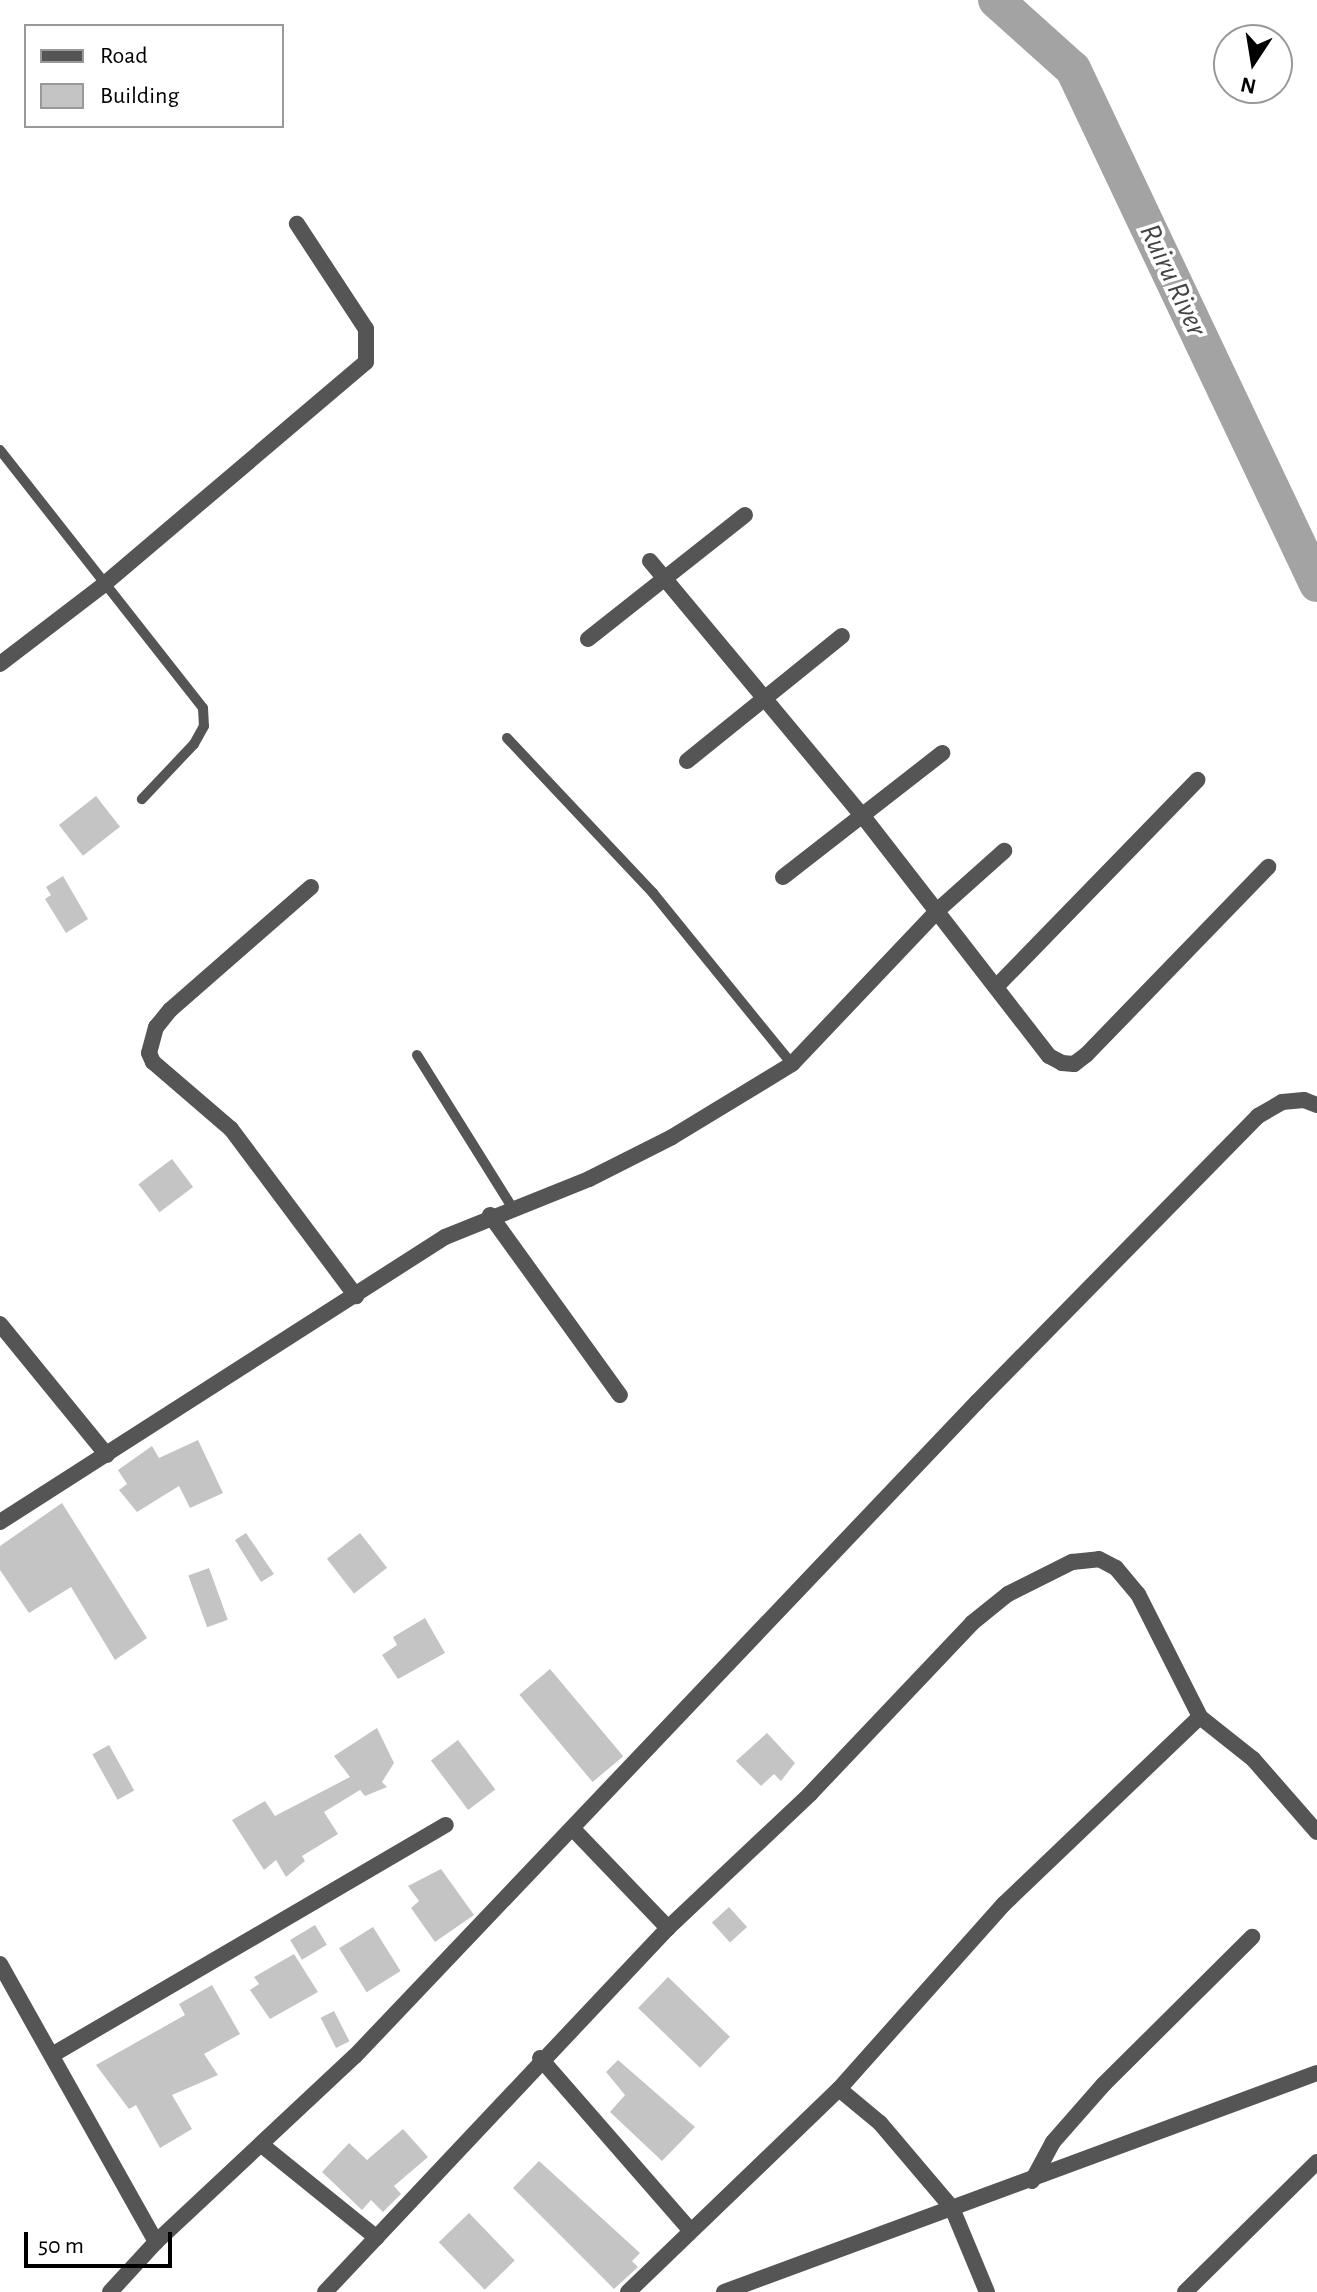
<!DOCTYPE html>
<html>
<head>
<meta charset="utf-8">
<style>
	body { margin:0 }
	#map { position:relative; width:1317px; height:2292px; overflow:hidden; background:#fff; font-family:"Alegreya Sans",sans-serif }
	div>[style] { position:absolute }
	.river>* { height:36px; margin:-18px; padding:0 18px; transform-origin:18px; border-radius:18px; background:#a3a3a3 }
	.building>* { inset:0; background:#c4c4c4; transform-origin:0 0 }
	.service>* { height:10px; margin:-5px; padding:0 5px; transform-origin:5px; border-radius:5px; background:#555 }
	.minor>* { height:16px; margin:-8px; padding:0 8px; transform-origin:8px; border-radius:8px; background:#555 }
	span { translate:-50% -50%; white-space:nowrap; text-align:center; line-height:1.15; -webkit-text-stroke:7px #fff; paint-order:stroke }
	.water-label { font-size:30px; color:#444; font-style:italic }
	.legend { position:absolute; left:24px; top:24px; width:260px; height:104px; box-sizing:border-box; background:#fff; border:2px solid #999; margin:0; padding:10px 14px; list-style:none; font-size:24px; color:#000 }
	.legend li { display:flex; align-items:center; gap:16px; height:40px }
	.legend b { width:40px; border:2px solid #999 }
	.north { position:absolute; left:1213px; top:24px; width:80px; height:80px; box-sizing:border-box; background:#fff; border:2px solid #999; border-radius:50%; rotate:192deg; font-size:22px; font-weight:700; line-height:32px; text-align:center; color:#000 }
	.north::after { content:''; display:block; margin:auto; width:28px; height:36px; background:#000; clip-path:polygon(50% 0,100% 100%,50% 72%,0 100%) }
	.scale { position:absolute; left:24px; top:2232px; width:148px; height:36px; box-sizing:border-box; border:4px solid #000; border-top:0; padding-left:10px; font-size:24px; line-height:28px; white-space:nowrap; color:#000; -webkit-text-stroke:6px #fff; paint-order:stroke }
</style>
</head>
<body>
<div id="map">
	<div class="river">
		<div style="left:996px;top:0;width:103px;rotate:41.9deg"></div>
		<div style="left:1073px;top:69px;width:570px;rotate:64.65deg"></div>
	</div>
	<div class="building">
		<div style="left:96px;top:796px;width:39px;height:47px;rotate:52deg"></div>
		<div style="clip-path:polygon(63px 876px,88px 919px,66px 933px,45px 899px,51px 895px,46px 887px)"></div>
		<div style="left:172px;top:1159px;width:35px;height:42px;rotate:53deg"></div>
		<div style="clip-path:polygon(198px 1440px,223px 1493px,190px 1508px,179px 1486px,137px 1512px,119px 1490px,127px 1484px,118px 1470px,152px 1446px,159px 1458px)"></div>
		<div style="clip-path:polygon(62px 1503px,147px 1638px,115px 1660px,71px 1587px,29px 1613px,0 1570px,0 1546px)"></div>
		<div style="clip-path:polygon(246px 1533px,274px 1574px,261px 1582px,235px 1540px)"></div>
		<div style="left:360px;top:1533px;width:44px;height:42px;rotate:52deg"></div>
		<div style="left:209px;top:1568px;width:55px;height:22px;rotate:70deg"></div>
		<div style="clip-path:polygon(425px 1618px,445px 1653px,398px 1679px,382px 1655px,397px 1645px,393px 1637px)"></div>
		<div style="left:550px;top:1669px;width:114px;height:40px;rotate:50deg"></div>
		<div style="clip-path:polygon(377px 1728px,394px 1763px,382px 1782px,387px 1787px,365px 1796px,360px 1790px,324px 1812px,338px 1834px,302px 1856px,305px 1861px,286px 1877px,276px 1860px,264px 1870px,232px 1820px,265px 1801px,275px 1816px,350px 1777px,334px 1756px)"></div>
		<div style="clip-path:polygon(767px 1733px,795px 1763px,781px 1781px,774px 1774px,761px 1786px,736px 1761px)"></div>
		<div style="left:458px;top:1740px;width:62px;height:34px;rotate:53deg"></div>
		<div style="left:109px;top:1745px;width:52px;height:19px;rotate:61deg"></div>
		<div style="clip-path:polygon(441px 1869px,474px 1915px,435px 1942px,411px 1908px,419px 1901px,408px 1886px)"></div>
		<div style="left:729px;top:1907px;width:27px;height:23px;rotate:48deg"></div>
		<div style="left:315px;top:1925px;width:23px;height:29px;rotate:59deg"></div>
		<div style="left:373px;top:1927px;width:52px;height:40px;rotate:58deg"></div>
		<div style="clip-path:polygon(294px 1954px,318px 1992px,270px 2019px,250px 1990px,259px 1984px,254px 1977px)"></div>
		<div style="left:668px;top:1977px;width:86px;height:43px;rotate:44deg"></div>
		<div style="clip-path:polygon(212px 1985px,240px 2034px,204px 2054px,218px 2075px,172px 2095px,192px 2129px,160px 2148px,136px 2105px,129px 2109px,96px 2065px,185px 2015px,179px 2004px)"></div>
		<div style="left:334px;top:2011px;width:34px;height:15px;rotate:63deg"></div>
		<div style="clip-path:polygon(618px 2060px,695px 2127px,662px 2161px,610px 2112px,625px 2095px,606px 2072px)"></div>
		<div style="clip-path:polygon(403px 2129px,428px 2157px,394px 2186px,401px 2194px,383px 2212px,371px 2200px,362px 2210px,322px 2172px,349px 2143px,367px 2160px)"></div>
		<div style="clip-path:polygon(539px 2161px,640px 2253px,632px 2261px,638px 2267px,614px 2289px,513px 2188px)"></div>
		<div style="left:469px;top:2213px;width:66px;height:42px;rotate:46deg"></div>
	</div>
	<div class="service">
		<div style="left:0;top:450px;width:328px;rotate:51.8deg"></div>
		<div style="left:203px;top:708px;width:18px;rotate:87deg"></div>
		<div style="left:204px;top:726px;width:21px;rotate:119deg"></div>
		<div style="left:194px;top:744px;width:76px;rotate:133.4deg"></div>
		<div style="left:507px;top:738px;width:213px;rotate:46.7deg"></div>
		<div style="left:653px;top:893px;width:220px;rotate:50.9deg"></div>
		<div style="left:417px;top:1055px;width:179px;rotate:58deg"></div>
	</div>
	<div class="minor">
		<div style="left:650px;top:561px;width:331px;rotate:50.2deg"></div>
		<div style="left:862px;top:815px;width:305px;rotate:52.2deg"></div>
		<div style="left:1049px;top:1056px;width:15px;rotate:28deg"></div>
		<div style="left:1062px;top:1063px;width:12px;rotate:5deg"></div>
		<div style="left:1074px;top:1064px;width:15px;rotate:-37deg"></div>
		<div style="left:1086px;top:1055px;width:262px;rotate:-45.9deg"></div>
		<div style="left:588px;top:639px;width:200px;rotate:-38.3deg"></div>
		<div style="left:0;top:664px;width:128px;rotate:-37.4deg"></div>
		<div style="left:102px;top:586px;width:346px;rotate:-40.3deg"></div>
		<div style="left:366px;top:362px;width:33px;rotate:-90deg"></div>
		<div style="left:366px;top:329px;width:126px;rotate:-123.3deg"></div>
		<div style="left:687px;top:761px;width:199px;rotate:-38.9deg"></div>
		<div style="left:783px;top:877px;width:202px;rotate:-37.9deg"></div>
		<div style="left:311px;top:887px;width:187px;rotate:138.9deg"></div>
		<div style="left:170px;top:1010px;width:22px;rotate:129deg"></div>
		<div style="left:156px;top:1027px;width:27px;rotate:105deg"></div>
		<div style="left:149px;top:1053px;width:10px;rotate:66deg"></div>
		<div style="left:153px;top:1062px;width:103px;rotate:40.7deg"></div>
		<div style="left:231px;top:1129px;width:209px;rotate:53.2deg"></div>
		<div style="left:996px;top:987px;width:289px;rotate:-45.8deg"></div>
		<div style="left:490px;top:1215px;width:222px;rotate:54.2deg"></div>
		<div style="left:0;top:1324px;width:169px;rotate:50.8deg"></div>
		<div style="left:0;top:1522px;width:528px;rotate:-32.64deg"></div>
		<div style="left:445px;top:1237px;width:155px;rotate:-21.9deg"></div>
		<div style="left:589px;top:1179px;width:93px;rotate:-26.8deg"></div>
		<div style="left:672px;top:1137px;width:140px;rotate:-31.3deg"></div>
		<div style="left:792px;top:1064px;width:212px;rotate:-46.5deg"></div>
		<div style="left:938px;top:910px;width:89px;rotate:-41.8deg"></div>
		<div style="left:574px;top:1830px;width:136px;rotate:46.2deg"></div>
		<div style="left:668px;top:1928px;width:195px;rotate:-43.3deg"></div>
		<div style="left:810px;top:1794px;width:236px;rotate:-46.5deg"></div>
		<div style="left:972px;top:1623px;width:46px;rotate:-38.9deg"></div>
		<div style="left:1008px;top:1594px;width:72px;rotate:-26.6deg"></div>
		<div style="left:1072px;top:1562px;width:27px;rotate:-6deg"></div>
		<div style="left:1099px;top:1559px;width:19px;rotate:28deg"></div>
		<div style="left:1116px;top:1568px;width:34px;rotate:50deg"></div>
		<div style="left:1138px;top:1594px;width:138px;rotate:63.2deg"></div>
		<div style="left:1200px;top:1717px;width:68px;rotate:38.4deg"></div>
		<div style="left:1253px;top:1759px;width:97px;rotate:48.8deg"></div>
		<div style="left:0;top:1964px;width:319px;rotate:60.7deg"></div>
		<div style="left:52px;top:2055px;width:456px;rotate:-30.3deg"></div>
		<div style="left:540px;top:2058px;width:228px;rotate:48.9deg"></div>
		<div style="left:839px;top:2089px;width:53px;rotate:39.7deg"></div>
		<div style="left:880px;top:2123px;width:111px;rotate:49.7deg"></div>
		<div style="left:952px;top:2208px;width:91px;rotate:67.4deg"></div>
		<div style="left:263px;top:2146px;width:146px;rotate:38.9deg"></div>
		<div style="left:1032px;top:2181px;width:44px;rotate:-61.7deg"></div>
		<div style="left:1053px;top:2142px;width:77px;rotate:-48.7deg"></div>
		<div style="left:1104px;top:2084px;width:209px;rotate:-44.8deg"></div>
		<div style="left:110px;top:2292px;width:68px;rotate:-47.4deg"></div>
		<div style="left:156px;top:2242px;width:272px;rotate:-43.1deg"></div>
		<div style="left:355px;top:2056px;width:903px;rotate:-46.44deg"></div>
		<div style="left:977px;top:1402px;width:401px;rotate:-45.5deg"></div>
		<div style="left:1258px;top:1116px;width:28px;rotate:-30deg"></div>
		<div style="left:1282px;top:1102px;width:22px;rotate:-5deg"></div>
		<div style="left:1304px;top:1100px;width:14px;rotate:21deg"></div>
		<div style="left:325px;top:2292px;width:500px;rotate:-46.7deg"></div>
		<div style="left:628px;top:2292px;width:293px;rotate:-43.9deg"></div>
		<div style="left:839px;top:2089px;width:248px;rotate:-48.3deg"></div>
		<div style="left:1004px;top:1904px;width:271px;rotate:-43.7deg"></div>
		<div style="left:724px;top:2292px;width:632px;rotate:-20.27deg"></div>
		<div style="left:1185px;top:2292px;width:185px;rotate:-44.6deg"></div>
	</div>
	<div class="water-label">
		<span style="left:1173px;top:280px;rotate:65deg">Ruiru River</span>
	</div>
	<ul class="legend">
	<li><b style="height:10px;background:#555"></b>Road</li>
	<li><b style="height:22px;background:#c4c4c4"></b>Building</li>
	</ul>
	<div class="north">N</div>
	<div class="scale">50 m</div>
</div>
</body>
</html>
